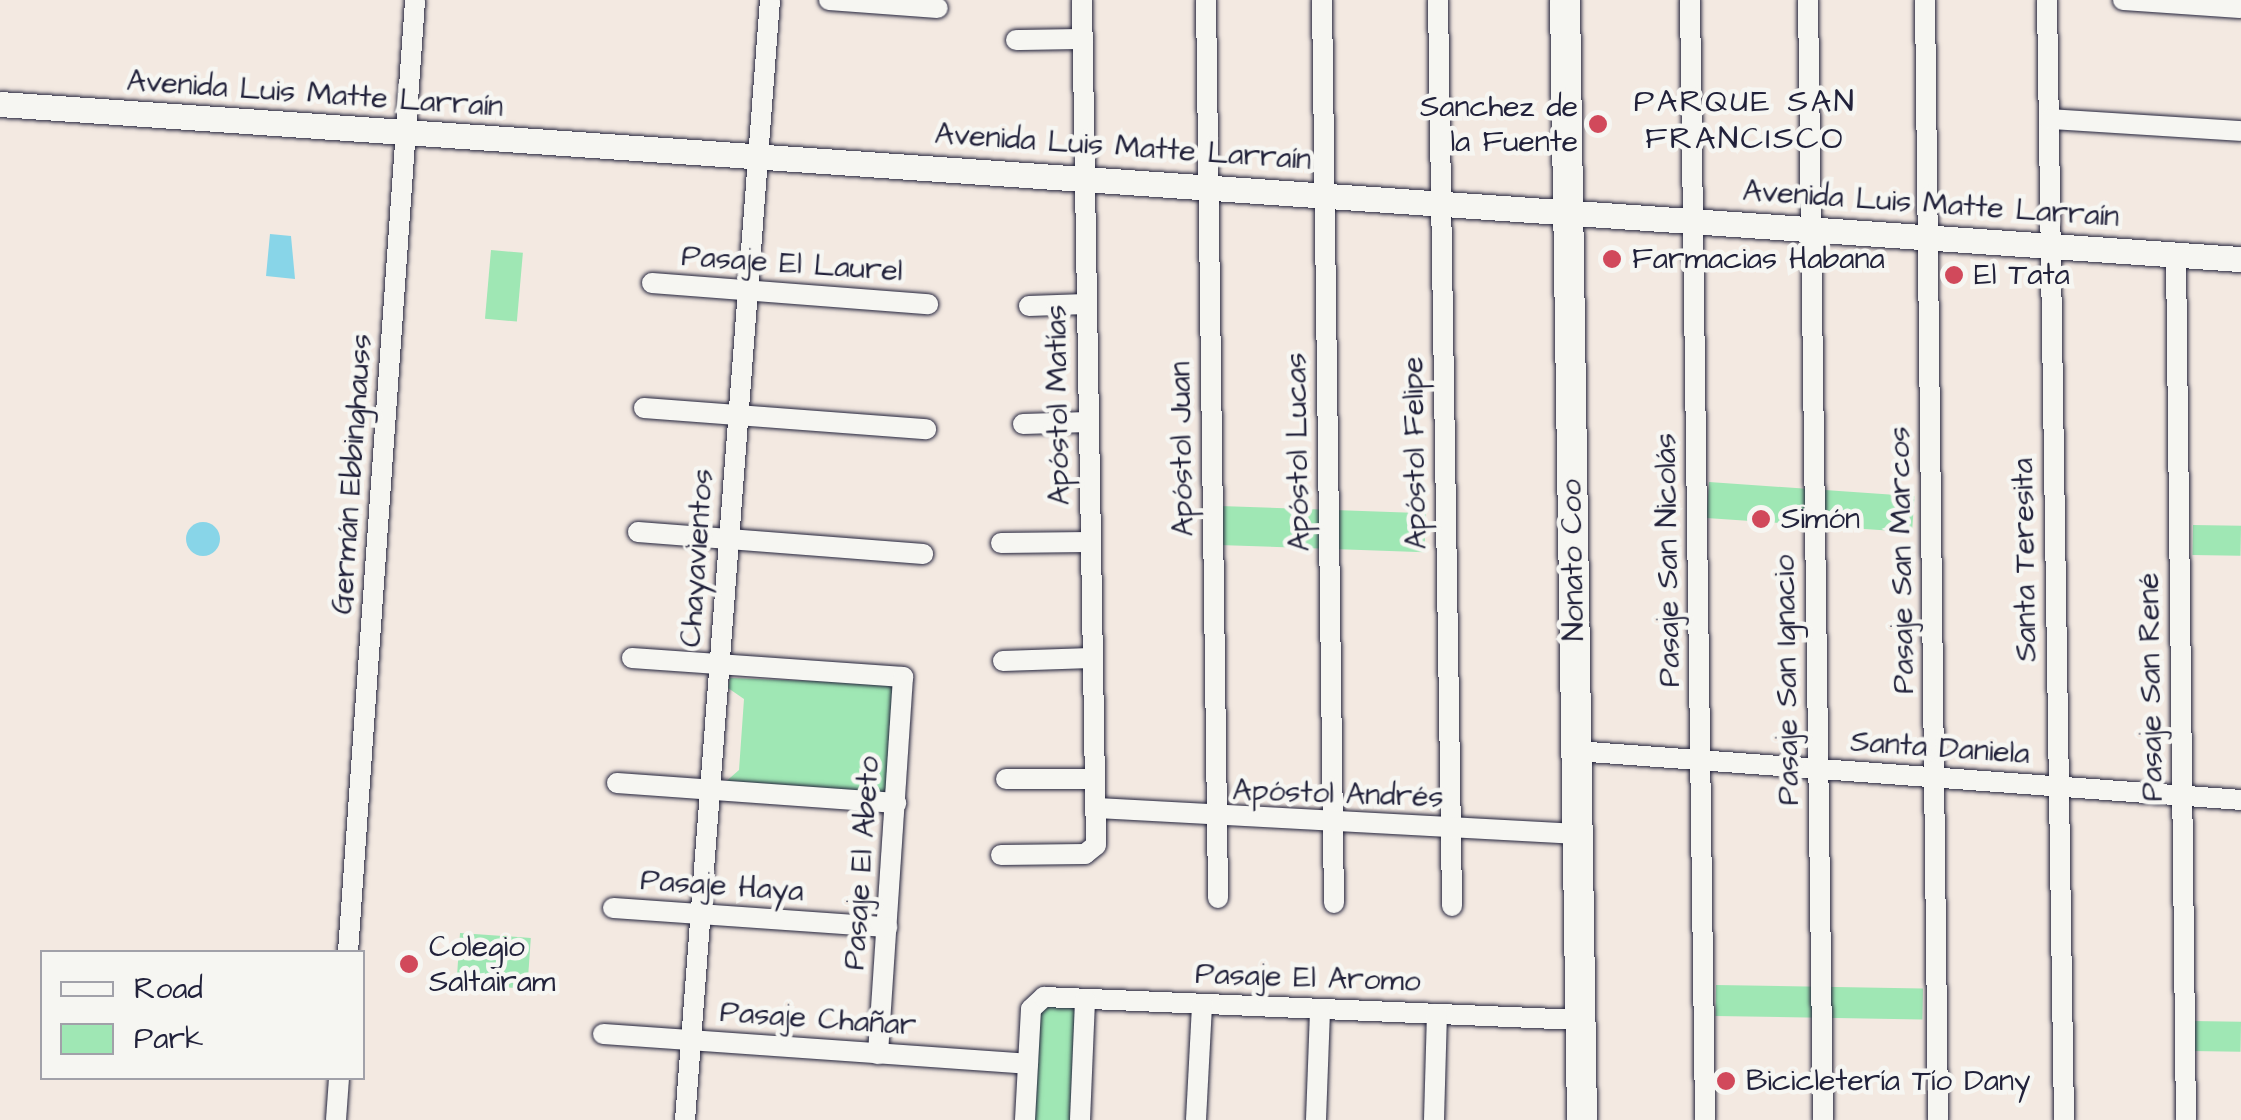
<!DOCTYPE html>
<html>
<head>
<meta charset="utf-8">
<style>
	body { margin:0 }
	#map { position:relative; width:2241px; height:1120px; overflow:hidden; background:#f3e9e1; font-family:"Architects Daughter",sans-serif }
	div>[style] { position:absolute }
	.green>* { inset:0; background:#9fe7b4; transform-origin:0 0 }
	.water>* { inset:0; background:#88d5e8 }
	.round { border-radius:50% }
	.roads { filter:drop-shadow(0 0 2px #22223b) drop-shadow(0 0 2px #22223b) }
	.minor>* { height:20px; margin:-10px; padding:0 10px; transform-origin:10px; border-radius:10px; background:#f6f6f2 }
	.tertiary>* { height:25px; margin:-12.5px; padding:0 12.5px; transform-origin:12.5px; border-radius:12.5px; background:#f6f6f2 }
	.secondary>* { height:30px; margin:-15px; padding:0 15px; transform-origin:15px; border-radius:15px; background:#f6f6f2 }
	.dots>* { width:28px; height:28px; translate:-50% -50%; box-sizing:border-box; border:5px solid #f6f6f2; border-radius:50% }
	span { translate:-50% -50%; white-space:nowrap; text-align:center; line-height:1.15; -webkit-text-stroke:9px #f6f6f2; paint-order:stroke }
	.street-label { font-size:30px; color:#22223b }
	.poi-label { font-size:30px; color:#22223b }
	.right { translate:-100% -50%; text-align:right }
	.left { translate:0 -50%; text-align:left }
	.neighbourhood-label { font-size:32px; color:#22223b; letter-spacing:2.5px }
	.legend { position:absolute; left:40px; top:950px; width:325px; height:130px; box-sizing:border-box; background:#f6f6f2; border:2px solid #a1a1a9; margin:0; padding:12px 18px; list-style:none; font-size:30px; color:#22223b }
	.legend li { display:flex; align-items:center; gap:20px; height:50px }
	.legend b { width:50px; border:2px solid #a1a1a9 }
</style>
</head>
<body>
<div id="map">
	<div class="green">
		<div style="left:491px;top:250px;width:32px;height:69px;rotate:5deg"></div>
		<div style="left:1709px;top:482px;width:206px;height:36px;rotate:4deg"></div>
		<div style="left:1220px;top:506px;width:206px;height:39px;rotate:2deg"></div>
		<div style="left:2193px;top:525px;width:48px;height:30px;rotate:1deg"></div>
		<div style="clip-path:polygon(730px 678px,898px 684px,889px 797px,722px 785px,739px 770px,744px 699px,728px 688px)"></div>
		<div style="left:460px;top:933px;width:71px;height:51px;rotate:4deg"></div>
		<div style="left:1716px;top:985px;width:207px;height:31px;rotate:1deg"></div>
		<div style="left:1040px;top:1005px;width:36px;height:115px;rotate:3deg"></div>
		<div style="left:2192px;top:1021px;width:49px;height:30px;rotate:1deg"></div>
	</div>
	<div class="water">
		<div style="clip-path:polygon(270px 234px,291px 236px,295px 279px,266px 276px)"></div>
		<div class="round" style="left:186px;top:522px;width:34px;height:34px"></div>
	</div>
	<div class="roads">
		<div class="minor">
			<div style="left:829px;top:0;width:109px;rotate:4.2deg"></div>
			<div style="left:1206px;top:0;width:898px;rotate:89.23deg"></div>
			<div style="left:1322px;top:0;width:903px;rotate:89.24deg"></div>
			<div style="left:1438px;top:0;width:906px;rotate:89.11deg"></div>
			<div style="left:1690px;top:0;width:1120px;rotate:89.23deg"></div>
			<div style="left:1808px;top:0;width:1120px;rotate:89.23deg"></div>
			<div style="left:1925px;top:0;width:1120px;rotate:89.33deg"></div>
			<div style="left:2047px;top:0;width:1120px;rotate:89.13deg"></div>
			<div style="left:2123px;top:0;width:118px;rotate:3.9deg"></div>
			<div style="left:1016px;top:40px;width:67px;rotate:-0.9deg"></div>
			<div style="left:2050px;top:119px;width:191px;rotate:3.6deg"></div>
			<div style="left:2176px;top:254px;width:866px;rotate:89.34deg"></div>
			<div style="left:652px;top:283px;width:277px;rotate:4.4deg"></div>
			<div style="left:1029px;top:306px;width:57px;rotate:-2deg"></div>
			<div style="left:644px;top:408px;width:283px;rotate:4.3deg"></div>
			<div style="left:1023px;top:424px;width:65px;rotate:-1.8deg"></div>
			<div style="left:638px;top:532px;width:286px;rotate:4.4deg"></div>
			<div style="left:1001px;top:543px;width:88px;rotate:-0.7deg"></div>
			<div style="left:632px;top:658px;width:272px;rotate:4deg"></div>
			<div style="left:903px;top:677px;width:378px;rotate:93.8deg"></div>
			<div style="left:1003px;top:661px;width:88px;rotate:-2deg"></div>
			<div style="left:1576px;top:751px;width:667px;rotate:4.21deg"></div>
			<div style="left:1006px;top:779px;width:86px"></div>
			<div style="left:617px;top:783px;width:280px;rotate:4.1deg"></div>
			<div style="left:1098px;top:808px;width:480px;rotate:3.1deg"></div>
			<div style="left:1001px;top:855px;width:84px;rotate:-0.7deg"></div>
			<div style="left:1085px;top:854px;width:14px;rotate:-39deg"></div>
			<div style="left:1096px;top:845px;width:845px;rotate:-90.95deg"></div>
			<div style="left:613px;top:908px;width:275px;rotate:4deg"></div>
			<div style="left:348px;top:952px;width:954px;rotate:-85.97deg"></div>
			<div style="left:603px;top:1034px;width:426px;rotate:4deg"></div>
			<div style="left:336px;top:1120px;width:42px;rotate:-85.9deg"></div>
			<div style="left:685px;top:1120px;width:1123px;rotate:-85.66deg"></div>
			<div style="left:1025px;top:1120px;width:111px;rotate:-86.9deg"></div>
			<div style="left:1031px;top:1009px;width:18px;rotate:-43deg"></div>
			<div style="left:1044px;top:997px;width:536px;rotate:2.46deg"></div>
			<div style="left:1080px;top:1120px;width:121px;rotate:-87.6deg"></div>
			<div style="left:1196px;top:1120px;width:116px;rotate:-87deg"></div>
			<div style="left:1316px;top:1120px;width:111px;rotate:-87.9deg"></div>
			<div style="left:1434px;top:1120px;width:106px;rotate:-88.4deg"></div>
		</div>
		<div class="tertiary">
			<div style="left:0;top:104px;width:2246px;rotate:3.96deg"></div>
		</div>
		<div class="secondary">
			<div style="left:1565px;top:0;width:1120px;rotate:89.13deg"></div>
		</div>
	</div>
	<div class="dots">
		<div style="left:1598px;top:124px;background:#d1495b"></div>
		<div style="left:1612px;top:259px;background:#d1495b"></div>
		<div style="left:1954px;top:275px;background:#d1495b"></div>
		<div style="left:1761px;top:519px;background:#d1495b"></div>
		<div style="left:409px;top:964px;background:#d1495b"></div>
		<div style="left:1726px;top:1081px;background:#d1495b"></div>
	</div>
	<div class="street-label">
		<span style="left:315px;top:94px;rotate:4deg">Avenida Luis Matte Larraín</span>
		<span style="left:1123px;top:147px;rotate:4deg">Avenida Luis Matte Larraín</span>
		<span style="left:1931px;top:204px;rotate:4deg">Avenida Luis Matte Larraín</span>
		<span style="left:792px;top:264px;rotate:4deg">Pasaje El Laurel</span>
		<span style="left:1058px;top:405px;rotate:-91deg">Apóstol Matías</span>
		<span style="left:1182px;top:449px;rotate:-91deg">Apóstol Juan</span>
		<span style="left:1298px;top:452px;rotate:-91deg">Apóstol Lucas</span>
		<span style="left:1415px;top:453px;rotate:-91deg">Apóstol Felipe</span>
		<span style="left:352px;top:474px;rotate:-86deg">Germán Ebbinghauss</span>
		<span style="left:697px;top:558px;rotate:-86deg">Chayavientos</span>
		<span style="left:1573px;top:560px;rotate:-91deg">Nonato Coo</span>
		<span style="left:1668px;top:560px;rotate:-91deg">Pasaje San Nicolás</span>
		<span style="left:1902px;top:560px;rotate:-91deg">Pasaje San Marcos</span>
		<span style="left:2025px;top:560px;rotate:-91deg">Santa Teresita</span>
		<span style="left:1787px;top:680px;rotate:-91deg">Pasaje San Ignacio</span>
		<span style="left:2151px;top:687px;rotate:-91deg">Pasaje San René</span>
		<span style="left:1940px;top:748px;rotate:4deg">Santa Daniela</span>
		<span style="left:1338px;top:794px;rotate:2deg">Apóstol Andrés</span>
		<span style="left:862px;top:863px;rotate:-86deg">Pasaje El Abeto</span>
		<span style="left:722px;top:886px;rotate:4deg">Pasaje Haya</span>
		<span style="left:1308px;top:978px;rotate:2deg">Pasaje El Aromo</span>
		<span style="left:818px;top:1019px;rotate:4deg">Pasaje Chañar</span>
	</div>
	<div class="poi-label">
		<span class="right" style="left:1578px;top:124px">Sanchez de<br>la Fuente</span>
		<span class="left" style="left:1632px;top:259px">Farmacias Habana</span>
		<span class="left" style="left:1974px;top:275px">El Tata</span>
		<span class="left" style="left:1781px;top:519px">Simón</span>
		<span class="left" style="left:429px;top:964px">Colegio<br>Saltairam</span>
		<span class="left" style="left:1746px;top:1081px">Bicicletería Tío Dany</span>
	</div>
	<div class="neighbourhood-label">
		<span style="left:1745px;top:121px">PARQUE SAN<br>FRANCISCO</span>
	</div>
	<ul class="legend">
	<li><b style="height:12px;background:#f6f6f2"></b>Road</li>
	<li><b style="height:28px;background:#9fe7b4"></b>Park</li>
	</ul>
</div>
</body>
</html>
